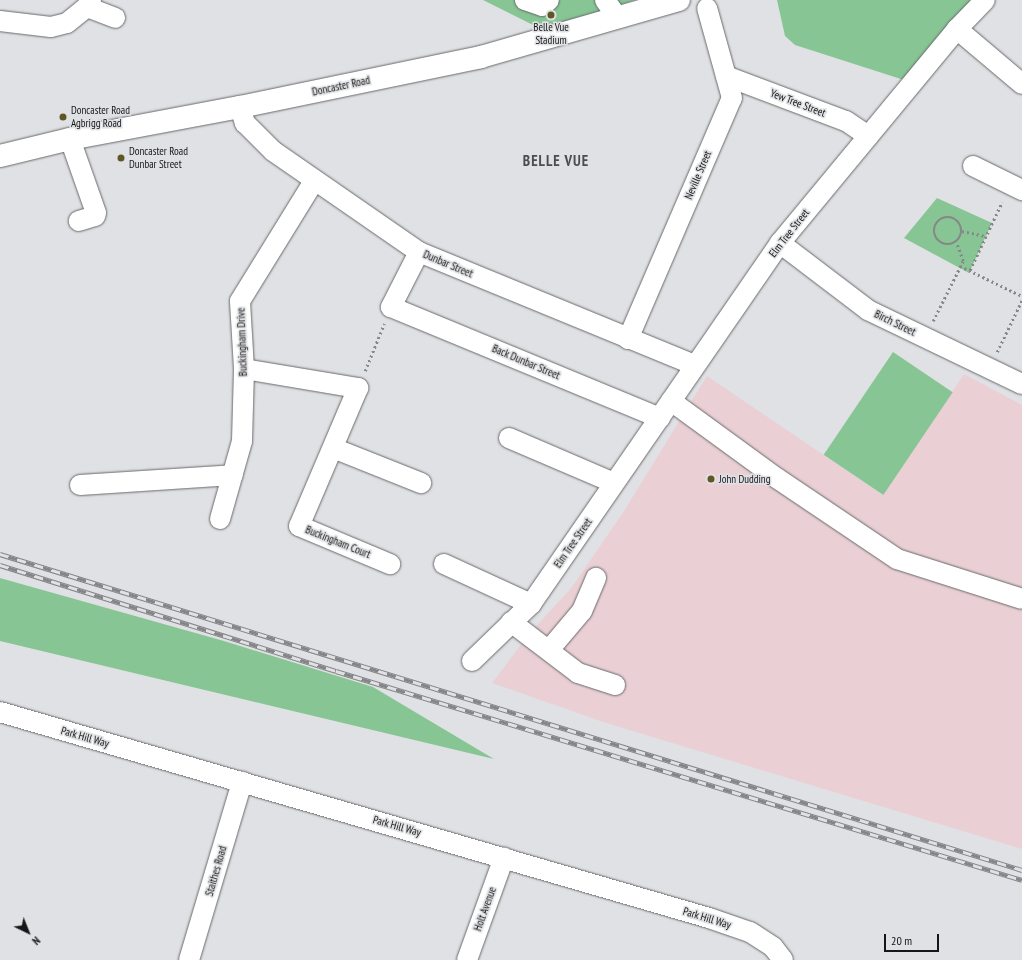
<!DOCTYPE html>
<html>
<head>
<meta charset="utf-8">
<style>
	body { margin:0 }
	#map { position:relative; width:1022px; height:960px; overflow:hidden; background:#e0e1e4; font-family:"PT Sans Narrow",sans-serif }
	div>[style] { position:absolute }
	.industrial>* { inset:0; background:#ead0d5 }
	.green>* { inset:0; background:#87c694; transform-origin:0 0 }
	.path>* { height:2.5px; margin-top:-1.25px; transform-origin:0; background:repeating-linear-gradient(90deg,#868789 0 2px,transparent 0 5px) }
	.path>.ring { margin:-1.25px; padding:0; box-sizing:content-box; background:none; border:2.5px solid #868789; border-radius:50% }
	.roads { filter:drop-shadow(0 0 1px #68696b) drop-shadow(0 0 1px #68696b) }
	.minor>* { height:20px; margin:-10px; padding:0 10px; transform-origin:10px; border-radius:10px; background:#fff }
	.highway>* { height:22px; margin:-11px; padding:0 11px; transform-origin:11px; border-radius:11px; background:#fff }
	.rail>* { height:4.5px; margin-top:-2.25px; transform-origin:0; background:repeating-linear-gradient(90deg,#e0e1e4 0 9px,#858587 0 18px); box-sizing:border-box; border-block:1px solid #858587 }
	.dots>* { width:11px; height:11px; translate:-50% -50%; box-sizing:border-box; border:2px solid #e0e1e4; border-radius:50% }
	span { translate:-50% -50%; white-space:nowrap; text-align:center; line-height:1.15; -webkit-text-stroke:3px #e0e1e4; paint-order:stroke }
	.poi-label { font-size:11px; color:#161617 }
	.left { translate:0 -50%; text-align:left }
	.street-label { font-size:11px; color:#161617 }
	.district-label { font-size:15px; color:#4c4d4f; font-weight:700; letter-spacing:1px }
	.north { position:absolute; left:8px; top:912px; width:40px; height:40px; -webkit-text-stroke:3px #e0e1e4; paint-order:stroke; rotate:137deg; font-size:11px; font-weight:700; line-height:16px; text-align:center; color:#161617 }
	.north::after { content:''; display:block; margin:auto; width:14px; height:18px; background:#161617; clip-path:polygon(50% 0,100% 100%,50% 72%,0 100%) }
	.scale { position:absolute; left:884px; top:934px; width:55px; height:18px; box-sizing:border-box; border:2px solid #161617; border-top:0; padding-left:5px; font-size:12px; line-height:14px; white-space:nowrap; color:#161617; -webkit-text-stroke:3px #e0e1e4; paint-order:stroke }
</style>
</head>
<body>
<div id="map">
	<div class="industrial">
		<div style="clip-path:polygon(964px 374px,1022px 405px,1022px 849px,603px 722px,492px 683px,529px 634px,572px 587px,624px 511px,707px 376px,883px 495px)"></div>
	</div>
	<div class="green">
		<div style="clip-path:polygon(483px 0,635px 0,543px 30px)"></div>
		<div style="clip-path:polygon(777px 0,975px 0,904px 80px,795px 45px,785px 36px)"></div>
		<div style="clip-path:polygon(937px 198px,992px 223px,969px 273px,904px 238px)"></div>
		<div style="left:893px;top:352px;width:72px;height:124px;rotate:34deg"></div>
		<div style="clip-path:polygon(0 578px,224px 641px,373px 687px,494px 759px,0 641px)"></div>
	</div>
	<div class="path">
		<div class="ring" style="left:934px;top:217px;width:25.5px;height:25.5px"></div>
		<div style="left:962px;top:231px;width:25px;rotate:12deg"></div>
		<div style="left:960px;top:266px;width:69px;rotate:25.8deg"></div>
		<div style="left:970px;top:270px;width:75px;rotate:-64.8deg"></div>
		<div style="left:933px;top:321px;width:67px;rotate:-63.4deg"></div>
		<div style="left:963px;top:261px;width:20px;rotate:-110deg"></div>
		<div style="left:997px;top:352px;width:58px;rotate:-64.3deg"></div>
		<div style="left:365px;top:371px;width:51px;rotate:-68deg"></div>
	</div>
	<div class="roads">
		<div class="minor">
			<div style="left:525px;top:0;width:18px;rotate:19deg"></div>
			<div style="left:542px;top:6px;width:9px;rotate:-41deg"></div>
			<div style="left:605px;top:0;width:22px;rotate:54deg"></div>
			<div style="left:87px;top:7px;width:30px;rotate:21deg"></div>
			<div style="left:0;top:21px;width:51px;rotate:6.7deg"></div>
			<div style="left:51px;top:27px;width:16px;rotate:-14deg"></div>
			<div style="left:67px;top:23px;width:26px;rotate:-39deg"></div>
			<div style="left:87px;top:7px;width:8px;rotate:-60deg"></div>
			<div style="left:957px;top:29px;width:85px;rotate:40.2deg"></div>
			<div style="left:726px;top:76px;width:128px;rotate:20.6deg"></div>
			<div style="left:846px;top:121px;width:27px;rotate:34deg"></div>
			<div style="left:240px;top:107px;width:17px;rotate:73deg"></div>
			<div style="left:245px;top:123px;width:40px;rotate:45deg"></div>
			<div style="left:273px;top:151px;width:178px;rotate:34.7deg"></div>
			<div style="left:419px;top:252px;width:297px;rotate:22.3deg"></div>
			<div style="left:70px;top:139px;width:78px;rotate:70.6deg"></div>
			<div style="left:96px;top:213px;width:3px;rotate:108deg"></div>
			<div style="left:95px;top:216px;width:17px;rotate:163deg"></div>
			<div style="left:973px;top:166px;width:55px;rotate:26.1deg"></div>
			<div style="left:780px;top:243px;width:111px;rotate:37.3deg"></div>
			<div style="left:868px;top:310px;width:171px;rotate:25.7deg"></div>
			<div style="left:419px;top:252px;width:62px;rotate:117deg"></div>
			<div style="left:391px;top:307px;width:291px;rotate:22.4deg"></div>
			<div style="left:628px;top:339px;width:262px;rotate:-66.7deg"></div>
			<div style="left:732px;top:98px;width:93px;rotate:-105.5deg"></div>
			<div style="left:244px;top:369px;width:116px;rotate:9.5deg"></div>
			<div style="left:358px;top:388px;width:150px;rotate:113.1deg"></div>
			<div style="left:299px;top:526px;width:99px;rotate:22.7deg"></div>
			<div style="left:671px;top:401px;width:132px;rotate:36.1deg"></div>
			<div style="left:778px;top:479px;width:143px;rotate:33.9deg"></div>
			<div style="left:897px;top:559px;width:131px;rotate:17.7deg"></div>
			<div style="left:509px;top:438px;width:114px;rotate:23.2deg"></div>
			<div style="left:333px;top:448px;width:95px;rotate:21.7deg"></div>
			<div style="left:80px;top:485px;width:153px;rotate:-3.7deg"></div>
			<div style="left:220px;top:519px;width:81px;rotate:-74.2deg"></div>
			<div style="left:242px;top:441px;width:72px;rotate:-88.4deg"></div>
			<div style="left:244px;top:369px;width:68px;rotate:-93.4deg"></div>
			<div style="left:240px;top:301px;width:141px;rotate:-58.3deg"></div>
			<div style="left:444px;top:564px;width:96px;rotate:24.7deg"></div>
			<div style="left:511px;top:622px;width:84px;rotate:37.3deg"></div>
			<div style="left:578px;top:673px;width:39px;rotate:18deg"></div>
			<div style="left:549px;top:650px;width:51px;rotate:-49.8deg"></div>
			<div style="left:582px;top:611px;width:36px;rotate:-67deg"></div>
			<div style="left:472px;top:661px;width:82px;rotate:-44deg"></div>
			<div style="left:531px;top:604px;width:439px;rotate:-55.4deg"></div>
			<div style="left:780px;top:243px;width:278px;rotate:-50.4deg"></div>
			<div style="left:957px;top:29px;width:40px;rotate:-46deg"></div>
			<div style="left:0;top:712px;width:738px;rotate:16.2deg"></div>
			<div style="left:709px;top:918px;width:43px;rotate:18.9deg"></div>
			<div style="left:750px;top:932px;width:27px;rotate:33deg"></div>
			<div style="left:773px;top:947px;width:16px;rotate:52deg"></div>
			<div style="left:189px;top:960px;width:186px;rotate:-73.4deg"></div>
			<div style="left:467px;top:960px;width:109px;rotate:-70.2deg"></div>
		</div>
		<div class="highway">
			<div style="left:0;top:156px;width:72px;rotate:-13.7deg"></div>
			<div style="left:70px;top:139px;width:173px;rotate:-10.7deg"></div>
			<div style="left:240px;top:107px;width:246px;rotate:-11.7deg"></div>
			<div style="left:481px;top:57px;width:206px;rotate:-16.1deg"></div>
		</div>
	</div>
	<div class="rail">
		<div style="left:0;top:554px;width:1070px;rotate:17.18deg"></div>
		<div style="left:0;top:565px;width:352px;rotate:17.5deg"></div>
		<div style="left:336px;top:671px;width:717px;rotate:16.94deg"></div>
	</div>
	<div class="dots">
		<div style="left:551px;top:15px;background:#5f5623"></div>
		<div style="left:63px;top:117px;background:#5f5623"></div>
		<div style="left:121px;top:158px;background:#5f5623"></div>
		<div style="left:711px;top:479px;background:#5f5623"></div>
	</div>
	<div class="poi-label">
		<span style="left:551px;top:34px">Belle Vue<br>Stadium</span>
		<span class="left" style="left:71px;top:117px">Doncaster Road<br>Agbrigg Road</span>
		<span class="left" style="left:129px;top:158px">Doncaster Road<br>Dunbar Street</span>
		<span class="left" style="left:719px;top:479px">John Dudding</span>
	</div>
	<div class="street-label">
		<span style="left:341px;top:86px;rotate:-12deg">Doncaster Road</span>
		<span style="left:798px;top:103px;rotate:21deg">Yew Tree Street</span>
		<span style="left:698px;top:175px;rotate:-67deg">Neville Street</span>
		<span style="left:789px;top:233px;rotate:-52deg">Elm Tree Street</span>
		<span style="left:448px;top:264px;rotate:23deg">Dunbar Street</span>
		<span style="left:895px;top:323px;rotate:26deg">Birch Street</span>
		<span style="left:242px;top:342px;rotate:-92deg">Buckingham Drive</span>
		<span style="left:526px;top:362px;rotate:23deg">Back Dunbar Street</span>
		<span style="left:338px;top:542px;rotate:22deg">Buckingham Court</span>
		<span style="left:573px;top:543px;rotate:-55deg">Elm Tree Street</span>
		<span style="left:85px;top:737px;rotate:16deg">Park Hill Way</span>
		<span style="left:397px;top:826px;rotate:16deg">Park Hill Way</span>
		<span style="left:216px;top:871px;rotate:-74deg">Staithes Road</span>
		<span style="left:485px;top:909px;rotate:-70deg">Holt Avenue</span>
		<span style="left:707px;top:918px;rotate:17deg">Park Hill Way</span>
	</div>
	<div class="district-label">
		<span style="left:556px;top:161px">BELLE VUE</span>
	</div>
	<div class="north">N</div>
	<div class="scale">20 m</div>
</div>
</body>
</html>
